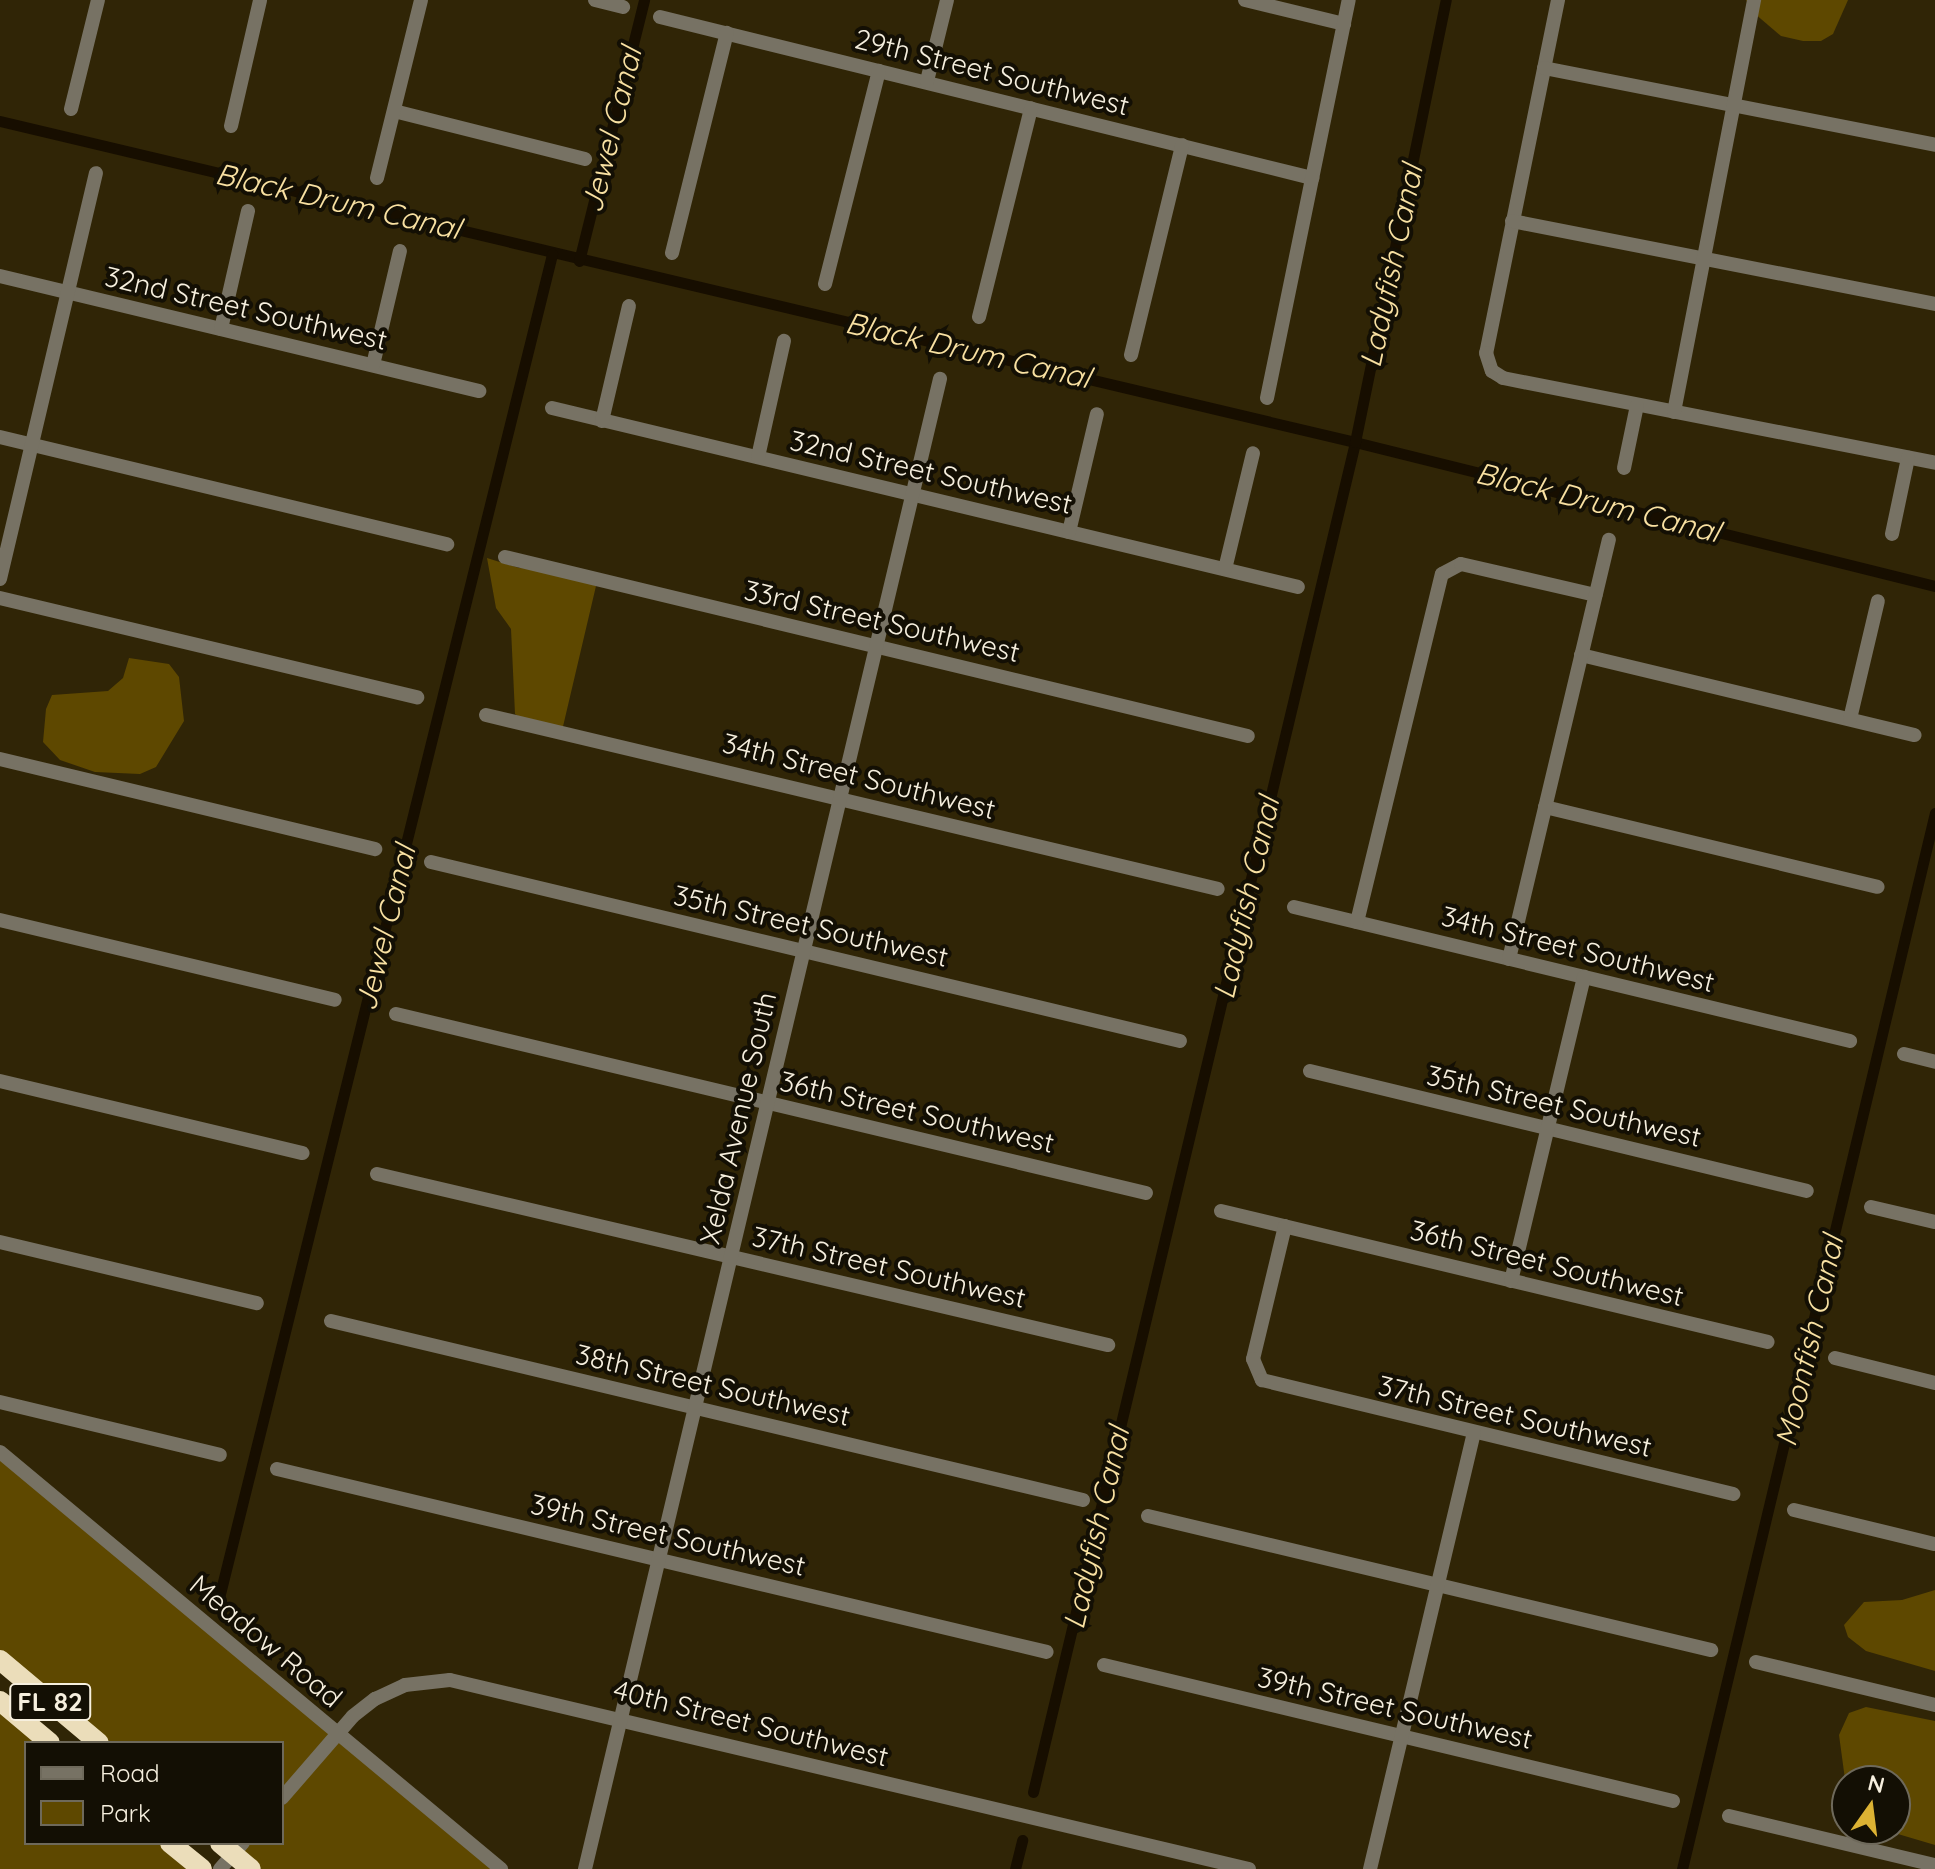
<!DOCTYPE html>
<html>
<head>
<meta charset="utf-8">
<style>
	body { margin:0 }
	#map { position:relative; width:1935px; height:1869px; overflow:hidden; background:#302506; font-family:Quicksand,sans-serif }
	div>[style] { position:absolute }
	.green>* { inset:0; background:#5e4800 }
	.canal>* { height:11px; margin:-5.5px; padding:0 5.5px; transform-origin:5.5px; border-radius:5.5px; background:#170e00 }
	.minor>* { height:14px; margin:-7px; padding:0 7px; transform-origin:7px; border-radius:7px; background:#777264 }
	.highway>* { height:20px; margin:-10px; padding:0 10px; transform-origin:10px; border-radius:10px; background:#ebddba }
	span { translate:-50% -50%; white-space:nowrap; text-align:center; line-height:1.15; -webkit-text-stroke:8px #130f04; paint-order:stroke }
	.shield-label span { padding:2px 6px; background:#130f04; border:2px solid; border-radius:6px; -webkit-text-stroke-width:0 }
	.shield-label { font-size:26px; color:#f6efde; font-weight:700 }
	.street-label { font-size:28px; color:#f6efde }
	.water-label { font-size:30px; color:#f9e1a2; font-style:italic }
	.legend { position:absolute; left:24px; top:1741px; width:260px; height:104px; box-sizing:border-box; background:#130f04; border:2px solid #6e695b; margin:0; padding:10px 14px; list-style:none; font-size:24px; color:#f6efde }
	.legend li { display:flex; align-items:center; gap:16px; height:40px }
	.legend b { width:40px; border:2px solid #6e695b }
	.north { position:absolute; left:1831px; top:1765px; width:80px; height:80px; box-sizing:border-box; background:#130f04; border:2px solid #6e695b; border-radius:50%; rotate:14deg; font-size:22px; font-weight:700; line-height:32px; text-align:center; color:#f6efde }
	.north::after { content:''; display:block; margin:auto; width:28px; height:36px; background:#dcb233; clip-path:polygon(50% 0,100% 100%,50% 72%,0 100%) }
</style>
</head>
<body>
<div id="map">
	<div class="green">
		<div style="clip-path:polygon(1746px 0,1848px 0,1833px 34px,1821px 41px,1803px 41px,1781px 36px,1754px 13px)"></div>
		<div style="clip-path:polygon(487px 558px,519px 568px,553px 569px,596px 586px,561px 735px,542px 732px,515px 714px,511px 629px,496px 608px)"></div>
		<div style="clip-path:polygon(129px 658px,169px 664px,179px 677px,184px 721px,156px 767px,140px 774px,95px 772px,60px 760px,43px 742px,46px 709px,52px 695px,108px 691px,123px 678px)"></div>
		<div style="clip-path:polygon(0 1458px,506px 1869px,261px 1869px,230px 1843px,282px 1843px,282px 1743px,109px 1743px,0 1652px)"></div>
		<div style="clip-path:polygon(1935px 1590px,1935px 1671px,1866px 1651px,1848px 1637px,1844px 1625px,1864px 1602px,1902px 1600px)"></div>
		<div style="clip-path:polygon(1866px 1707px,1935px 1721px,1935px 1845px,1881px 1829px,1895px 1829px,1895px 1781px,1847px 1781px,1847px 1794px,1839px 1735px,1849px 1713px)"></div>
		<div style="clip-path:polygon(0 1709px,41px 1743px,26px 1743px,26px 1843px,161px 1843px,192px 1869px,0 1869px)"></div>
	</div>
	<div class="canal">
		<div style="left:0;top:121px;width:1393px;rotate:13.33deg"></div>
		<div style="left:1355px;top:442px;width:598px;rotate:13.94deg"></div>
		<div style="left:579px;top:261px;width:269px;rotate:-76deg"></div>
		<div style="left:218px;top:1602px;width:1389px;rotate:-76.08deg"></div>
		<div style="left:1033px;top:1792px;width:1388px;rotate:-76.58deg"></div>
		<div style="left:1355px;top:442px;width:451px;rotate:-78.4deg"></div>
		<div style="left:1015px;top:1869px;width:30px;rotate:-76deg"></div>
		<div style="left:1682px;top:1869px;width:1086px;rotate:-76.53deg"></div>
	</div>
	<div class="minor">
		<div style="left:595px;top:0;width:29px;rotate:14deg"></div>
		<div style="left:1245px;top:0;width:102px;rotate:13.6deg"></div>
		<div style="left:1558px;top:0;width:360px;rotate:101.5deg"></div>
		<div style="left:1486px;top:353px;width:19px;rotate:72deg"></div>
		<div style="left:1492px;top:371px;width:13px;rotate:32deg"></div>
		<div style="left:1503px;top:378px;width:440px;rotate:11.1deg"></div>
		<div style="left:660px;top:17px;width:672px;rotate:13.87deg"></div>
		<div style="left:1544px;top:68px;width:399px;rotate:11.1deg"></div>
		<div style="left:927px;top:81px;width:83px;rotate:-76.1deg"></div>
		<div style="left:71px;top:109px;width:112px;rotate:-76.1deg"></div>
		<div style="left:394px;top:111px;width:197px;rotate:14.1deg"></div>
		<div style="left:231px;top:126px;width:129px;rotate:-77deg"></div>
		<div style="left:377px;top:178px;width:183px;rotate:-76.1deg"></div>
		<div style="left:1512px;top:221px;width:431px;rotate:11.1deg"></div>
		<div style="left:672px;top:253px;width:227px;rotate:-76deg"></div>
		<div style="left:0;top:276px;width:493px;rotate:13.5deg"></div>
		<div style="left:825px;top:284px;width:220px;rotate:-75.8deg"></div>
		<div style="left:979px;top:317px;width:215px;rotate:-76deg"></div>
		<div style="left:221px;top:329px;width:121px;rotate:-77.1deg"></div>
		<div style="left:1131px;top:355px;width:216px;rotate:-76.3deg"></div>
		<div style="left:373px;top:365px;width:117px;rotate:-76.7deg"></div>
		<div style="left:1267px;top:398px;width:406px;rotate:-78.4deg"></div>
		<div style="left:552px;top:408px;width:767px;rotate:13.49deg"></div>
		<div style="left:1674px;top:412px;width:420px;rotate:-79deg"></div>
		<div style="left:602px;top:421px;width:118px;rotate:-76.8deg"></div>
		<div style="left:0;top:437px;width:460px;rotate:13.5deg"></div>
		<div style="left:758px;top:457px;width:119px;rotate:-77.4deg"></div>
		<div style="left:1624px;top:468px;width:64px;rotate:-78.3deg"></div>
		<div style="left:1069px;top:532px;width:121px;rotate:-76.7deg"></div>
		<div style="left:1892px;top:534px;width:78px;rotate:-78.1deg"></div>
		<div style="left:505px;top:557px;width:764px;rotate:13.55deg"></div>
		<div style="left:1225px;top:569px;width:119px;rotate:-76.4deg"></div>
		<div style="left:0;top:579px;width:417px;rotate:-76.7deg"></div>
		<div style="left:0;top:598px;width:429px;rotate:13.4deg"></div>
		<div style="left:1581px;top:655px;width:343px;rotate:13.5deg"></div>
		<div style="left:486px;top:715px;width:752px;rotate:13.37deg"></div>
		<div style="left:1850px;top:719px;width:121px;rotate:-76.7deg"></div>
		<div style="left:0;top:759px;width:386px;rotate:13.5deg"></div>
		<div style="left:1545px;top:807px;width:342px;rotate:13.5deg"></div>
		<div style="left:431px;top:862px;width:770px;rotate:13.44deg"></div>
		<div style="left:1294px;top:907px;width:572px;rotate:13.55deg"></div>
		<div style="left:0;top:920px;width:344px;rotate:13.4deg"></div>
		<div style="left:1357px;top:922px;width:358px;rotate:-76.3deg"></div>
		<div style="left:1442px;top:574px;width:21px;rotate:-28deg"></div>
		<div style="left:1461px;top:564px;width:138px;rotate:13deg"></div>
		<div style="left:1509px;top:959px;width:431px;rotate:-76.6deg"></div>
		<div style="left:396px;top:1014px;width:771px;rotate:13.42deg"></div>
		<div style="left:1904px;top:1054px;width:32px;rotate:14deg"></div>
		<div style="left:1310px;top:1071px;width:511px;rotate:13.57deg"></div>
		<div style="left:0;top:1081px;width:311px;rotate:13.4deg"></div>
		<div style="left:377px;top:1174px;width:751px;rotate:13.17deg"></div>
		<div style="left:1871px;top:1207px;width:66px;rotate:13.2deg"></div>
		<div style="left:1221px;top:1211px;width:562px;rotate:13.47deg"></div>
		<div style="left:1285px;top:1226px;width:137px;rotate:103.5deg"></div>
		<div style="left:1253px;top:1359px;width:23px;rotate:67deg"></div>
		<div style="left:1262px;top:1380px;width:485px;rotate:13.6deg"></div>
		<div style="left:0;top:1242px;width:264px;rotate:13.4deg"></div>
		<div style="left:1511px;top:1281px;width:313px;rotate:-76.5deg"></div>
		<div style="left:331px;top:1321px;width:773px;rotate:13.39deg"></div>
		<div style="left:1835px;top:1358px;width:103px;rotate:14deg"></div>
		<div style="left:0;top:1402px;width:226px;rotate:13.5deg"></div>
		<div style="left:0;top:1452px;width:652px;rotate:39.77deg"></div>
		<div style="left:277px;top:1469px;width:791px;rotate:13.37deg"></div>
		<div style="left:1794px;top:1510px;width:145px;rotate:13.6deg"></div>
		<div style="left:1148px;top:1516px;width:579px;rotate:13.39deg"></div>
		<div style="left:1756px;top:1662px;width:184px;rotate:13.5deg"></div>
		<div style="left:1104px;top:1665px;width:585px;rotate:13.44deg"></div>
		<div style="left:282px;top:1798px;width:108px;rotate:-49.1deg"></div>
		<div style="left:353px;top:1716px;width:28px;rotate:-38deg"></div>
		<div style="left:375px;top:1699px;width:33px;rotate:-25deg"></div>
		<div style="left:405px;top:1685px;width:45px;rotate:-6.3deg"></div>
		<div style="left:450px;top:1680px;width:821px;rotate:13.31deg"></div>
		<div style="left:1729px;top:1816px;width:212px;rotate:13.4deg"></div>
		<div style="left:220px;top:1869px;width:35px;rotate:-49deg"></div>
		<div style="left:585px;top:1869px;width:1532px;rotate:-76.6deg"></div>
		<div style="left:1370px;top:1869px;width:448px;rotate:-76.6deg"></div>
	</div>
	<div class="highway">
		<div style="left:0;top:1660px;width:129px;rotate:40deg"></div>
		<div style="left:0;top:1701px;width:65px;rotate:40deg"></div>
		<div style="left:170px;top:1843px;width:41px;rotate:39.1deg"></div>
		<div style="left:220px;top:1843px;width:40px;rotate:40deg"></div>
	</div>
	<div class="shield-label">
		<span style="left:50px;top:1702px">FL 82</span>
	</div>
	<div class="street-label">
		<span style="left:992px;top:72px;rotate:14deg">29th Street Southwest</span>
		<span style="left:246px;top:308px;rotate:13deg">32nd Street Southwest</span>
		<span style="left:931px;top:472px;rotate:13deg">32nd Street Southwest</span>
		<span style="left:882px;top:621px;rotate:13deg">33rd Street Southwest</span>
		<span style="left:859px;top:776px;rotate:14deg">34th Street Southwest</span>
		<span style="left:811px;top:926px;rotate:13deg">35th Street Southwest</span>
		<span style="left:1578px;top:949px;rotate:14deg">34th Street Southwest</span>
		<span style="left:1564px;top:1106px;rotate:13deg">35th Street Southwest</span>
		<span style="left:917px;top:1112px;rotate:13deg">36th Street Southwest</span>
		<span style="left:738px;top:1118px;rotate:-77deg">Xelda Avenue South</span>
		<span style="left:1547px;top:1263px;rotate:14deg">36th Street Southwest</span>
		<span style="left:889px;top:1267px;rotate:13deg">37th Street Southwest</span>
		<span style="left:713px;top:1385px;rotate:13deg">38th Street Southwest</span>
		<span style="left:1515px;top:1416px;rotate:13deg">37th Street Southwest</span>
		<span style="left:668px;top:1535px;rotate:13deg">39th Street Southwest</span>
		<span style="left:266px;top:1641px;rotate:40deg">Meadow Road</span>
		<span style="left:1395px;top:1708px;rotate:13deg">39th Street Southwest</span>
		<span style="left:751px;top:1723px;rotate:14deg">40th Street Southwest</span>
	</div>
	<div class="water-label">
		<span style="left:611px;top:130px;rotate:-76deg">Jewel Canal</span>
		<span style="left:338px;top:201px;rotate:13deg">Black Drum Canal</span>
		<span style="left:1391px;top:266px;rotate:-78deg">Ladyfish Canal</span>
		<span style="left:968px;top:350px;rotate:13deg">Black Drum Canal</span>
		<span style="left:1598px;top:502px;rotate:14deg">Black Drum Canal</span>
		<span style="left:1246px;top:898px;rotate:-77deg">Ladyfish Canal</span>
		<span style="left:385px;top:928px;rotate:-76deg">Jewel Canal</span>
		<span style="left:1809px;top:1341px;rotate:-77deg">Moonfish Canal</span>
		<span style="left:1096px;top:1528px;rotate:-77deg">Ladyfish Canal</span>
	</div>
	<ul class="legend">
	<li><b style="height:10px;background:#777264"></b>Road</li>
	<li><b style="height:22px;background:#5e4800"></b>Park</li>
	</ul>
	<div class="north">N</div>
</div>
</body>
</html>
